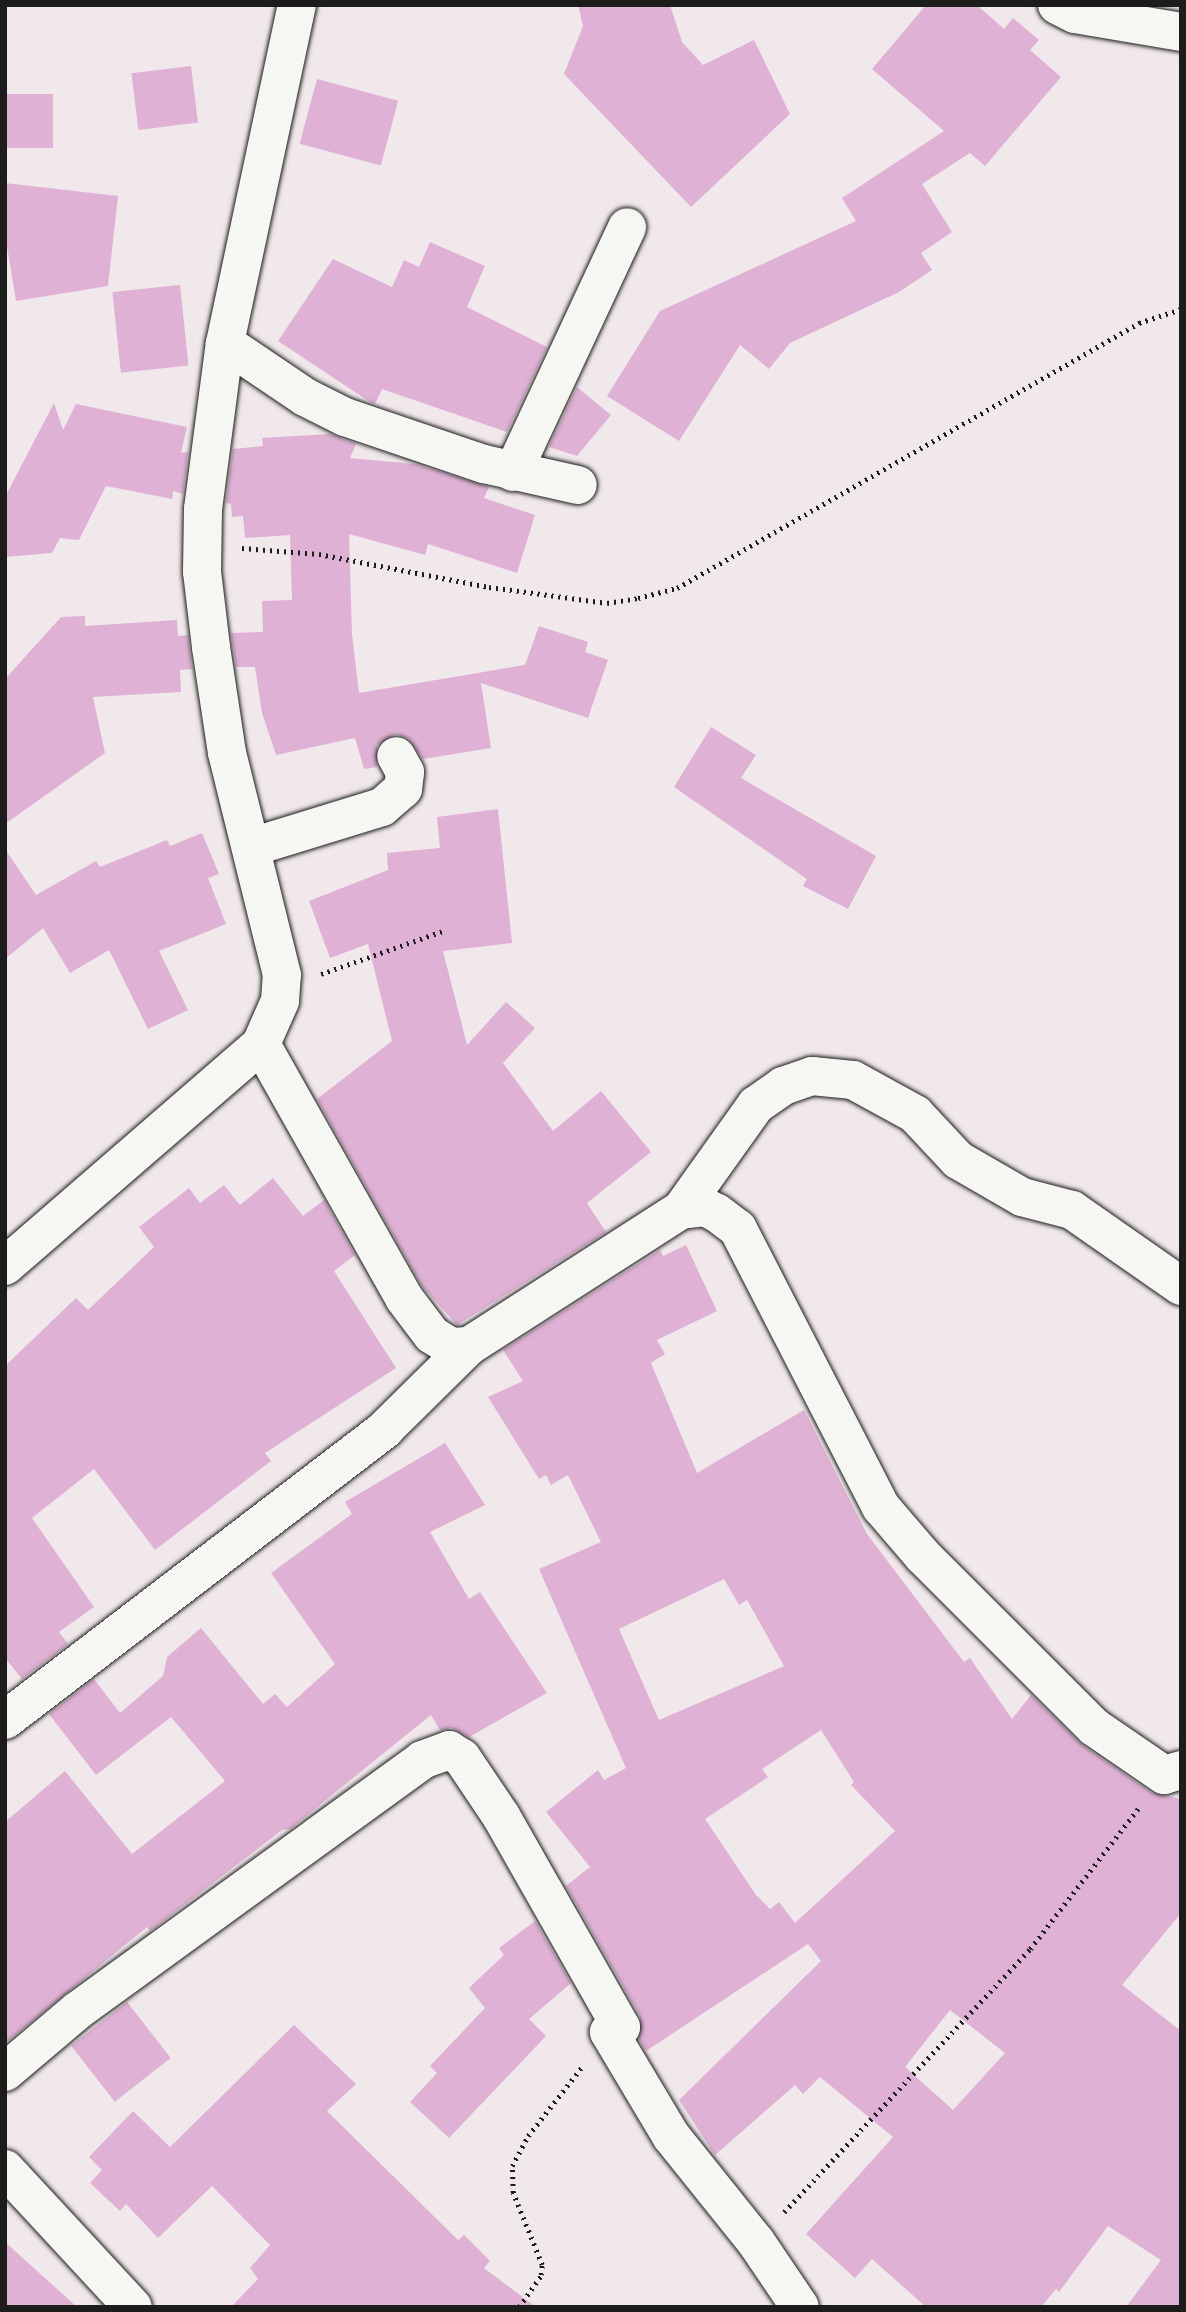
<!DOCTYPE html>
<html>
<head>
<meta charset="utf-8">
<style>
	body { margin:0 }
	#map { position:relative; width:1186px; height:2312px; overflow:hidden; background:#f1e8ec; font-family:Itim,sans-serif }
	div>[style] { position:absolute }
	.building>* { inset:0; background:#dfb1d4; transform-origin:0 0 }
	.path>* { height:4.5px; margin-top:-2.25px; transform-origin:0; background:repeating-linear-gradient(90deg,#1c1c1c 0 2px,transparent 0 7px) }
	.roads { filter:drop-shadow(0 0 2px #1c1c1c) drop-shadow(0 0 2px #1c1c1c) }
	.minor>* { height:38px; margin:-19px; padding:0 19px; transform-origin:19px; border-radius:19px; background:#f6f6f2 }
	span { translate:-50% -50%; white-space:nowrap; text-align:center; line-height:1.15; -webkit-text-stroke:7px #f6f6f2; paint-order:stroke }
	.frame { position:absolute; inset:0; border:7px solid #1c1c1c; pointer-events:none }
</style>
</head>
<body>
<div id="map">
	<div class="building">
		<div style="clip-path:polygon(578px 5px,670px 5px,682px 42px,703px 65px,754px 40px,790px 114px,691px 207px,564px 74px,583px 26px)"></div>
		<div style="clip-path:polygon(926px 5px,977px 5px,1004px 29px,1013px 18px,1039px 40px,1030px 50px,1061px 77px,985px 166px,970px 153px,922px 184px,952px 232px,921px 253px,932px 270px,899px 292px,790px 343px,769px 369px,740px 345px,679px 441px,607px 396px,660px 311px,856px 221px,842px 198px,944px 131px,872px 69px)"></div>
		<div style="left:191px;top:66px;width:57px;height:60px;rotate:83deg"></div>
		<div style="left:317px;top:79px;width:84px;height:67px;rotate:15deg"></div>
		<div style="left:5px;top:94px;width:48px;height:54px"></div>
		<div style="clip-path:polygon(5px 183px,118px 196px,108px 286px,16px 301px,5px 234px)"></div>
		<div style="clip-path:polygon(430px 242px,485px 266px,467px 307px,547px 347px,507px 432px,382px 389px,375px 404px,370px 402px,278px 341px,333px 259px,392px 287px,404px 260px,419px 267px)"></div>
		<div style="left:180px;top:285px;width:81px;height:68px;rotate:84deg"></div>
		<div style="clip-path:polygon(577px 387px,611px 415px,577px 456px,549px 447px)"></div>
		<div style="clip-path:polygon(54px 403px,63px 430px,76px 404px,187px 427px,181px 453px,188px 452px,183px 494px,173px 491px,172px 499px,106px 486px,79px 540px,60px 538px,52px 553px,5px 557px,5px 497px)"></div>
		<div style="clip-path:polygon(329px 434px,356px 444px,350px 458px,415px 464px,489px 487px,484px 498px,535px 515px,517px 573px,428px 544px,425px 555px,349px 534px,352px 634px,359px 693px,525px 665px,539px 626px,588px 642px,585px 652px,608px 660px,588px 718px,481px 683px,491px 748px,423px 759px,408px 738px,396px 734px,377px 745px,377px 767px,364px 769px,355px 738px,276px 755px,262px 713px,255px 667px,236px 667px,231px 633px,263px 632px,262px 601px,292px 600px,290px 535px,245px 538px,243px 516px,232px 517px,231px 504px,226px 503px,233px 449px,263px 446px,262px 438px)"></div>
		<div style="clip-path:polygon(85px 616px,85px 626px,177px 620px,178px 636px,188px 635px,192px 669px,180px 670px,181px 692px,93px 697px,105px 753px,5px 824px,5px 679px,61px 617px)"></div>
		<div style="clip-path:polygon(711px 727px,756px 755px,741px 778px,876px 856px,848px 909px,803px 886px,807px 879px,674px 787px)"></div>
		<div style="clip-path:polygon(498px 809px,512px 943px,443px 951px,467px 1045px,506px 1002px,535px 1028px,503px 1063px,553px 1131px,601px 1091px,651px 1152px,587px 1203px,606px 1232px,457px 1325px,422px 1286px,317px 1099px,392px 1041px,368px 944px,330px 958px,309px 901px,388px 870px,387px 853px,440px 848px,437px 817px)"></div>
		<div style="clip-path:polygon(202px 833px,219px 874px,208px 878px,226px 924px,159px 951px,188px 1010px,148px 1029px,109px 950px,70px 973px,43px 928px,5px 959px,5px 849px,36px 895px,96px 861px,100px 867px,167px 840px,170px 846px)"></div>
		<div style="clip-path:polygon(273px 1178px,303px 1216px,324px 1200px,355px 1255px,334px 1271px,396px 1368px,265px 1453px,271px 1461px,155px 1550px,94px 1469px,32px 1518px,94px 1607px,59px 1632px,68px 1644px,22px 1679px,5px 1658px,5px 1366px,76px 1298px,88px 1310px,154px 1247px,139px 1227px,189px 1188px,200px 1203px,224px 1185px,240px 1205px)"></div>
		<div style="clip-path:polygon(evenodd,686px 1245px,717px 1311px,657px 1340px,665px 1354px,651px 1363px,697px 1473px,804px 1410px,867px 1534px,964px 1662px,970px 1658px,1012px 1719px,1031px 1695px,1082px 1745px,1152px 1793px,1181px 1799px,1181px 1913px,1122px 1985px,1181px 2031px,1181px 2307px,1126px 2307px,1161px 2260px,1108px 2226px,1059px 2292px,1056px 2289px,1041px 2307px,926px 2307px,872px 2259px,855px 2278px,806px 2234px,893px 2137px,820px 2077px,803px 2094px,795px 2085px,715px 2155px,679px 2100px,821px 1961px,808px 1944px,646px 2051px,639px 2039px,640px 2016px,566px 1886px,590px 1867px,546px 1812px,598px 1770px,604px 1780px,626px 1768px,539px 1569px,601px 1542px,568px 1475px,551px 1485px,546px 1475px,539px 1479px,488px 1397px,523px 1381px,503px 1350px,660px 1250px,663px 1256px,686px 1245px,724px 1579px,739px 1605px,747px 1600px,784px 1666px,659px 1720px,619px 1629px,724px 1579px,686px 1245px,821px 1730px,854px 1782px,851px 1785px,895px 1831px,795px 1923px,779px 1902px,770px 1909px,756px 1895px,705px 1819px,768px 1777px,762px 1769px,821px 1730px,686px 1245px,950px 2010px,1005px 2053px,953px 2110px,905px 2067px,950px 2010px)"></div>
		<div style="clip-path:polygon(445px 1443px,485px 1505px,430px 1532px,469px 1599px,480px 1592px,547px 1693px,469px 1737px,452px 1728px,440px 1730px,431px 1715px,290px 1829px,282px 1830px,150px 1931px,147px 1927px,5px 2043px,5px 1822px,65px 1771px,132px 1854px,225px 1781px,171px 1717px,96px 1775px,49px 1714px,94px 1679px,120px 1713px,163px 1676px,167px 1657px,201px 1628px,263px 1704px,275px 1694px,287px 1707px,335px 1664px,271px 1573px,352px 1514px,345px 1502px)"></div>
		<div style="clip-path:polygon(535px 1921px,571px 1983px,529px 2019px,546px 2036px,449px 2138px,410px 2102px,437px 2073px,430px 2066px,485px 2008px,469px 1988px,504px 1955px,499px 1948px)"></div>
		<div style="left:127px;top:2002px;width:71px;height:71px;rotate:52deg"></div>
		<div style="clip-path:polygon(294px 2025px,356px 2084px,327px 2111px,458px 2240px,464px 2235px,490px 2261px,484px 2268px,536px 2307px,231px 2307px,258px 2279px,250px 2268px,270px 2245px,212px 2186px,158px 2238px,126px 2204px,120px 2211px,90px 2183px,102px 2170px,89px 2157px,133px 2111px,170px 2147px)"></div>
		<div style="clip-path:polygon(5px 2242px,77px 2307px,5px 2307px)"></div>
	</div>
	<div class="path">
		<div style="left:242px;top:548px;width:77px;rotate:4.5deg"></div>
		<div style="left:319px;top:554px;width:173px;rotate:11deg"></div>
		<div style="left:489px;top:587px;width:119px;rotate:7.7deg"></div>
		<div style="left:607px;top:603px;width:31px;rotate:-9deg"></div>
		<div style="left:638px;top:598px;width:40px;rotate:-14.4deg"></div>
		<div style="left:677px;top:588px;width:533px;rotate:-29.84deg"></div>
		<div style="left:1139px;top:323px;width:44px;rotate:-18.4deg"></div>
		<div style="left:321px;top:974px;width:129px;rotate:-19.4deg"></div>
		<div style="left:784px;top:2212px;width:360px;rotate:-46.9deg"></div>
		<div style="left:1030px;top:1949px;width:180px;rotate:-52.4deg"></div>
		<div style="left:519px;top:2307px;width:39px;rotate:-55deg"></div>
		<div style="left:541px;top:2275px;width:10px;rotate:-84deg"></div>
		<div style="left:542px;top:2265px;width:78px;rotate:-111.9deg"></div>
		<div style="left:513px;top:2193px;width:27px;rotate:-92deg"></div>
		<div style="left:512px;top:2166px;width:34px;rotate:-62deg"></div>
		<div style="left:528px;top:2136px;width:88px;rotate:-52deg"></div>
	</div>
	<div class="roads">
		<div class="minor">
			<div style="left:1057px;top:5px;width:20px;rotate:27deg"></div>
			<div style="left:1075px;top:14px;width:108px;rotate:9.6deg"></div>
			<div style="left:225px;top:343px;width:97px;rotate:34deg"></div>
			<div style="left:305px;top:397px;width:45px;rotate:26.6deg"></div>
			<div style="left:345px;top:417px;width:147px;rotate:18.7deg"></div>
			<div style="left:484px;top:464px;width:96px;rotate:12.6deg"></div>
			<div style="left:513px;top:472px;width:270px;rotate:-65deg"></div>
			<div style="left:252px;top:847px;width:136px;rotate:-17.1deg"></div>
			<div style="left:382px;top:807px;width:28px;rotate:-41deg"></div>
			<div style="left:403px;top:789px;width:17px;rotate:-83deg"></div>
			<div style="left:405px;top:772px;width:18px;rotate:-119deg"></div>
			<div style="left:261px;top:1044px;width:291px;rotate:60.6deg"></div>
			<div style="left:404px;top:1298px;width:46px;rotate:52.9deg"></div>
			<div style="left:432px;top:1335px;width:22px;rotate:32deg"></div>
			<div style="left:451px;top:1347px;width:18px;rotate:-3deg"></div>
			<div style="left:469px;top:1346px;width:252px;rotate:-32.7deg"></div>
			<div style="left:681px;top:1210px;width:24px;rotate:-7deg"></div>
			<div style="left:705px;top:1207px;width:13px;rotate:27deg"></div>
			<div style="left:717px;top:1213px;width:26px;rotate:37deg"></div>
			<div style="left:738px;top:1229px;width:313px;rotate:62.8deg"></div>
			<div style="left:881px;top:1507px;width:65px;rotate:49.4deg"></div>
			<div style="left:923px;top:1556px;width:242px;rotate:45deg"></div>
			<div style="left:1094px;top:1727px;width:85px;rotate:34.4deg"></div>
			<div style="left:1164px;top:1775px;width:18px;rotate:-16deg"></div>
			<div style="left:681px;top:1210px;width:129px;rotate:-54.5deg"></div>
			<div style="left:756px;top:1105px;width:33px;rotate:-35deg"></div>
			<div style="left:783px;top:1086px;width:31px;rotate:-19deg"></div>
			<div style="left:812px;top:1076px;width:41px;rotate:5.6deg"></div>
			<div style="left:853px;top:1080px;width:71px;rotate:28.7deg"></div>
			<div style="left:915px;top:1114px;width:63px;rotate:46.9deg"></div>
			<div style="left:958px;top:1160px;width:74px;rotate:30deg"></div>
			<div style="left:1022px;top:1197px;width:52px;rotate:14.6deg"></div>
			<div style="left:1072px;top:1210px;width:133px;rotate:34.9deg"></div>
			<div style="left:5px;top:1266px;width:339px;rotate:-40.9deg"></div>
			<div style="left:261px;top:1044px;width:47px;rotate:-66.2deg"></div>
			<div style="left:280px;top:1001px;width:26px;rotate:-86deg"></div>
			<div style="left:282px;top:975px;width:229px;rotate:-103.9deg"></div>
			<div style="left:227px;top:753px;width:107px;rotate:-98.6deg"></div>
			<div style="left:211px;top:647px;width:76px;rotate:-96.8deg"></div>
			<div style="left:202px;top:572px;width:63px;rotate:-89.1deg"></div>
			<div style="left:203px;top:509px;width:167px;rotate:-82.5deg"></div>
			<div style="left:225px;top:343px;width:346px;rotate:-78deg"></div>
			<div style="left:5px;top:1720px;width:479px;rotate:-37.4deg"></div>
			<div style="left:385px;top:1429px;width:118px;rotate:-44.7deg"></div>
			<div style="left:5px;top:2072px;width:94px;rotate:-40.3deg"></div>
			<div style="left:77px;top:2011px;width:427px;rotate:-36deg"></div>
			<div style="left:422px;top:1760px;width:29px;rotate:-20deg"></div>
			<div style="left:449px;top:1750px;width:15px;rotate:32deg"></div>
			<div style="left:462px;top:1758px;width:70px;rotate:56.1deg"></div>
			<div style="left:501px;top:1816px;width:243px;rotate:60.4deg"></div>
			<div style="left:621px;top:2027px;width:13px;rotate:157deg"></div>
			<div style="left:609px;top:2032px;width:121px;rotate:59.2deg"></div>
			<div style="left:671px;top:2136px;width:136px;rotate:51.3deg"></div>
			<div style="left:756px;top:2242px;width:78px;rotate:55.9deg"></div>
			<div style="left:5px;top:2169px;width:188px;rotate:47.2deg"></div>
		</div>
	</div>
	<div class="frame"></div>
</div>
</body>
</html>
